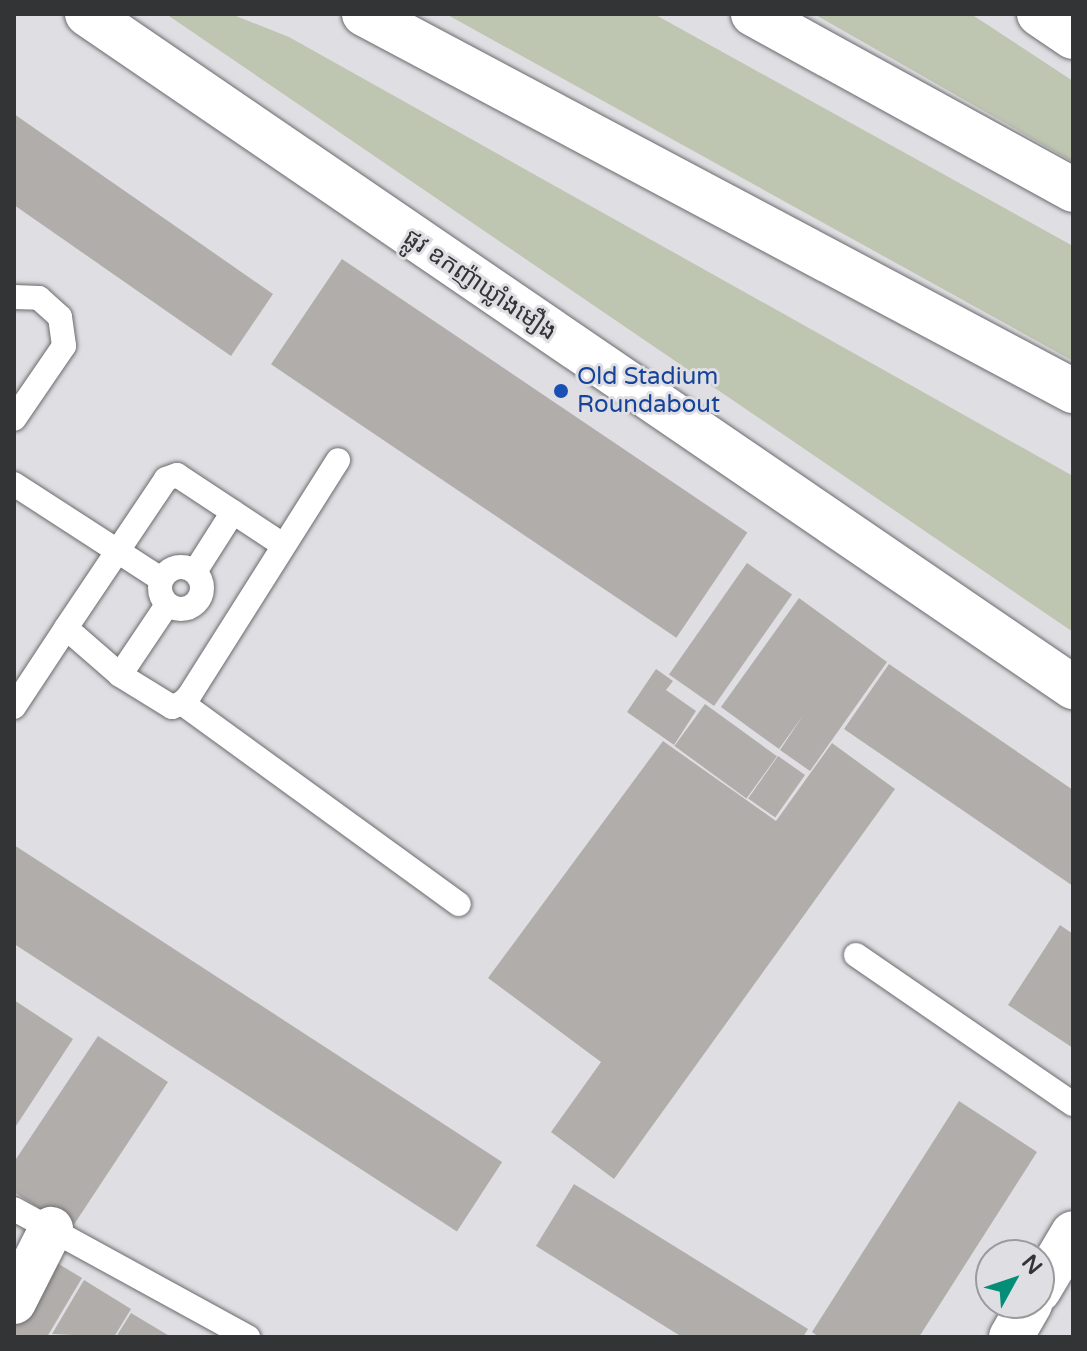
<!DOCTYPE html>
<html>
<head>
<meta charset="utf-8">
<style>
	body { margin:0 }
	#map { position:relative; width:1087px; height:1351px; overflow:hidden; background:#dfdfe3; font-family:"Varela Round","Noto Sans Khmer",sans-serif }
	div>[style] { position:absolute }
	.green>* { inset:0; background:#bec5b1 }
	.building>* { inset:0; background:#b0adaa; transform-origin:0 0 }
	.roads { filter:drop-shadow(0 0 2px #6b6b6f) drop-shadow(0 0 2px #6b6b6f) }
	.lane>* { height:24px; margin:-12px; padding:0 12px; transform-origin:12px; border-radius:12px; background:#fff }
	.lane>.ring { margin:-12px; padding:0; box-sizing:content-box; background:none; border:24px solid #fff; border-radius:50% }
	.street>* { height:44px; margin:-22px; padding:0 22px; transform-origin:22px; border-radius:22px; background:#fff }
	.secondary>* { height:44px; margin:-22px; padding:0 22px; transform-origin:22px; border-radius:22px; background:#fff }
	.highway>* { height:44px; margin:-22px; padding:0 22px; transform-origin:22px; border-radius:22px; background:#fff }
	.dots>* { width:22px; height:22px; translate:-50% -50%; box-sizing:border-box; border:4px solid #dfdfe3; border-radius:50% }
	span { translate:-50% -50%; white-space:nowrap; text-align:center; line-height:1.15; -webkit-text-stroke:6px #dfdfe3; paint-order:stroke }
	.street-label { font-size:24px; color:#333435 }
	.transit-label { font-size:24px; color:#164399 }
	.left { translate:0 -50%; text-align:left }
	.frame { position:absolute; inset:0; border:16px solid #333435; pointer-events:none }
	.north { position:absolute; left:975px; top:1239px; width:80px; height:80px; box-sizing:border-box; background:#dfdfe3; border:2px solid #9a9b9d; border-radius:50%; rotate:50deg; font-size:22px; font-weight:700; line-height:32px; text-align:center; color:#333435 }
	.north::after { content:''; display:block; margin:auto; width:28px; height:36px; background:#058e77; clip-path:polygon(50% 0,100% 100%,50% 72%,0 100%) }
</style>
</head>
<body>
<div id="map">
	<div class="green">
		<div style="clip-path:polygon(166px 14px,231px 14px,289px 37px,1073px 476px,1073px 632px)"></div>
		<div style="clip-path:polygon(446px 14px,654px 14px,1073px 246px,1073px 361px)"></div>
		<div style="clip-path:polygon(814px 14px,971px 14px,1073px 81px,1073px 162px)"></div>
	</div>
	<div class="building">
		<div style="clip-path:polygon(14px 114px,273px 294px,231px 356px,14px 205px)"></div>
		<div style="left:342px;top:259px;width:489px;height:127px;rotate:34deg"></div>
		<div style="left:747px;top:563px;width:55px;height:136px;rotate:35deg"></div>
		<div style="clip-path:polygon(799px 598px,887px 662px,810px 771px,780px 750px,804px 714px,779px 749px,721px 707px)"></div>
		<div style="clip-path:polygon(889px 664px,1073px 790px,1073px 886px,844px 729px)"></div>
		<div style="clip-path:polygon(656px 669px,673px 681px,666px 690px,696px 711px,674px 745px,627px 712px)"></div>
		<div style="left:705px;top:704px;width:89px;height:52px;rotate:36deg"></div>
		<div style="clip-path:polygon(663px 741px,776px 821px,832px 743px,895px 789px,614px 1179px,551px 1132px,601px 1062px,488px 978px)"></div>
		<div style="left:778px;top:756px;width:33px;height:52px;rotate:35deg"></div>
		<div style="left:14px;top:845px;width:582px;height:83px;rotate:33deg"></div>
		<div style="clip-path:polygon(1060px 925px,1073px 934px,1073px 1048px,1008px 1005px)"></div>
		<div style="clip-path:polygon(14px 1000px,73px 1039px,14px 1129px)"></div>
		<div style="clip-path:polygon(98px 1036px,168px 1082px,71px 1229px,14px 1192px,14px 1162px)"></div>
		<div style="clip-path:polygon(959px 1101px,1037px 1152px,919px 1337px,819px 1337px,812px 1332px)"></div>
		<div style="clip-path:polygon(574px 1184px,808px 1329px,803px 1337px,682px 1337px,536px 1246px)"></div>
		<div style="clip-path:polygon(52px 1260px,82px 1278px,47px 1337px,14px 1337px,14px 1323px)"></div>
		<div style="clip-path:polygon(84px 1280px,131px 1309px,114px 1337px,52px 1334px)"></div>
		<div style="clip-path:polygon(131px 1313px,171px 1337px,116px 1337px)"></div>
	</div>
	<div class="roads">
		<div class="lane">
			<div style="left:14px;top:297px;width:25px;rotate:2deg"></div>
			<div style="left:39px;top:298px;width:28px;rotate:42deg"></div>
			<div style="left:60px;top:317px;width:29px;rotate:82deg"></div>
			<div style="left:64px;top:346px;width:88px;rotate:124.4deg"></div>
			<div style="left:14px;top:484px;width:175px;rotate:32.9deg"></div>
			<div style="left:283px;top:545px;width:127px;rotate:-146.6deg"></div>
			<div style="left:177px;top:475px;width:12px;rotate:160deg"></div>
			<div style="left:166px;top:479px;width:179px;rotate:123.9deg"></div>
			<div style="left:66px;top:628px;width:72px;rotate:41deg"></div>
			<div style="left:120px;top:675px;width:61px;rotate:31.6deg"></div>
			<div style="left:172px;top:707px;width:11px;rotate:-22deg"></div>
			<div style="left:182px;top:703px;width:10px;rotate:-45deg"></div>
			<div style="left:189px;top:696px;width:279px;rotate:-57.7deg"></div>
			<div class="ring" style="left:160px;top:567px;width:18px;height:18px"></div>
			<div style="left:196px;top:570px;width:69px;rotate:-57.5deg"></div>
			<div style="left:120px;top:675px;width:84px;rotate:-56.1deg"></div>
			<div style="left:182px;top:703px;width:342px;rotate:36deg"></div>
			<div style="left:14px;top:707px;width:95px;rotate:-56.6deg"></div>
			<div style="left:856px;top:955px;width:263px;rotate:34.5deg"></div>
			<div style="left:14px;top:1209px;width:267px;rotate:28.7deg"></div>
		</div>
		<div class="street">
			<div style="left:14px;top:1302px;width:82px;rotate:-63.1deg"></div>
		</div>
		<div class="secondary">
			<div style="left:1039px;top:1290px;width:66px;rotate:-59.2deg"></div>
			<div style="left:1011px;top:1337px;width:39px;rotate:-60deg"></div>
		</div>
		<div class="highway">
			<div style="left:87px;top:14px;width:1194px;rotate:34.32deg"></div>
			<div style="left:364px;top:14px;width:803px;rotate:28deg"></div>
			<div style="left:753px;top:14px;width:365px;rotate:28.8deg"></div>
			<div style="left:1039px;top:14px;width:41px;rotate:34.1deg"></div>
		</div>
	</div>
	<div class="dots">
		<div style="left:561px;top:391px;background:#1a4fb4"></div>
	</div>
	<div class="street-label">
		<span style="left:480px;top:285px;rotate:34deg">ផ្លូវ ឧកញ៉ាឃ្លាំងមឿង</span>
	</div>
	<div class="transit-label">
		<span class="left" style="left:577px;top:391px">Old Stadium<br>Roundabout</span>
	</div>
	<div class="frame"></div>
	<div class="north">N</div>
</div>
</body>
</html>
